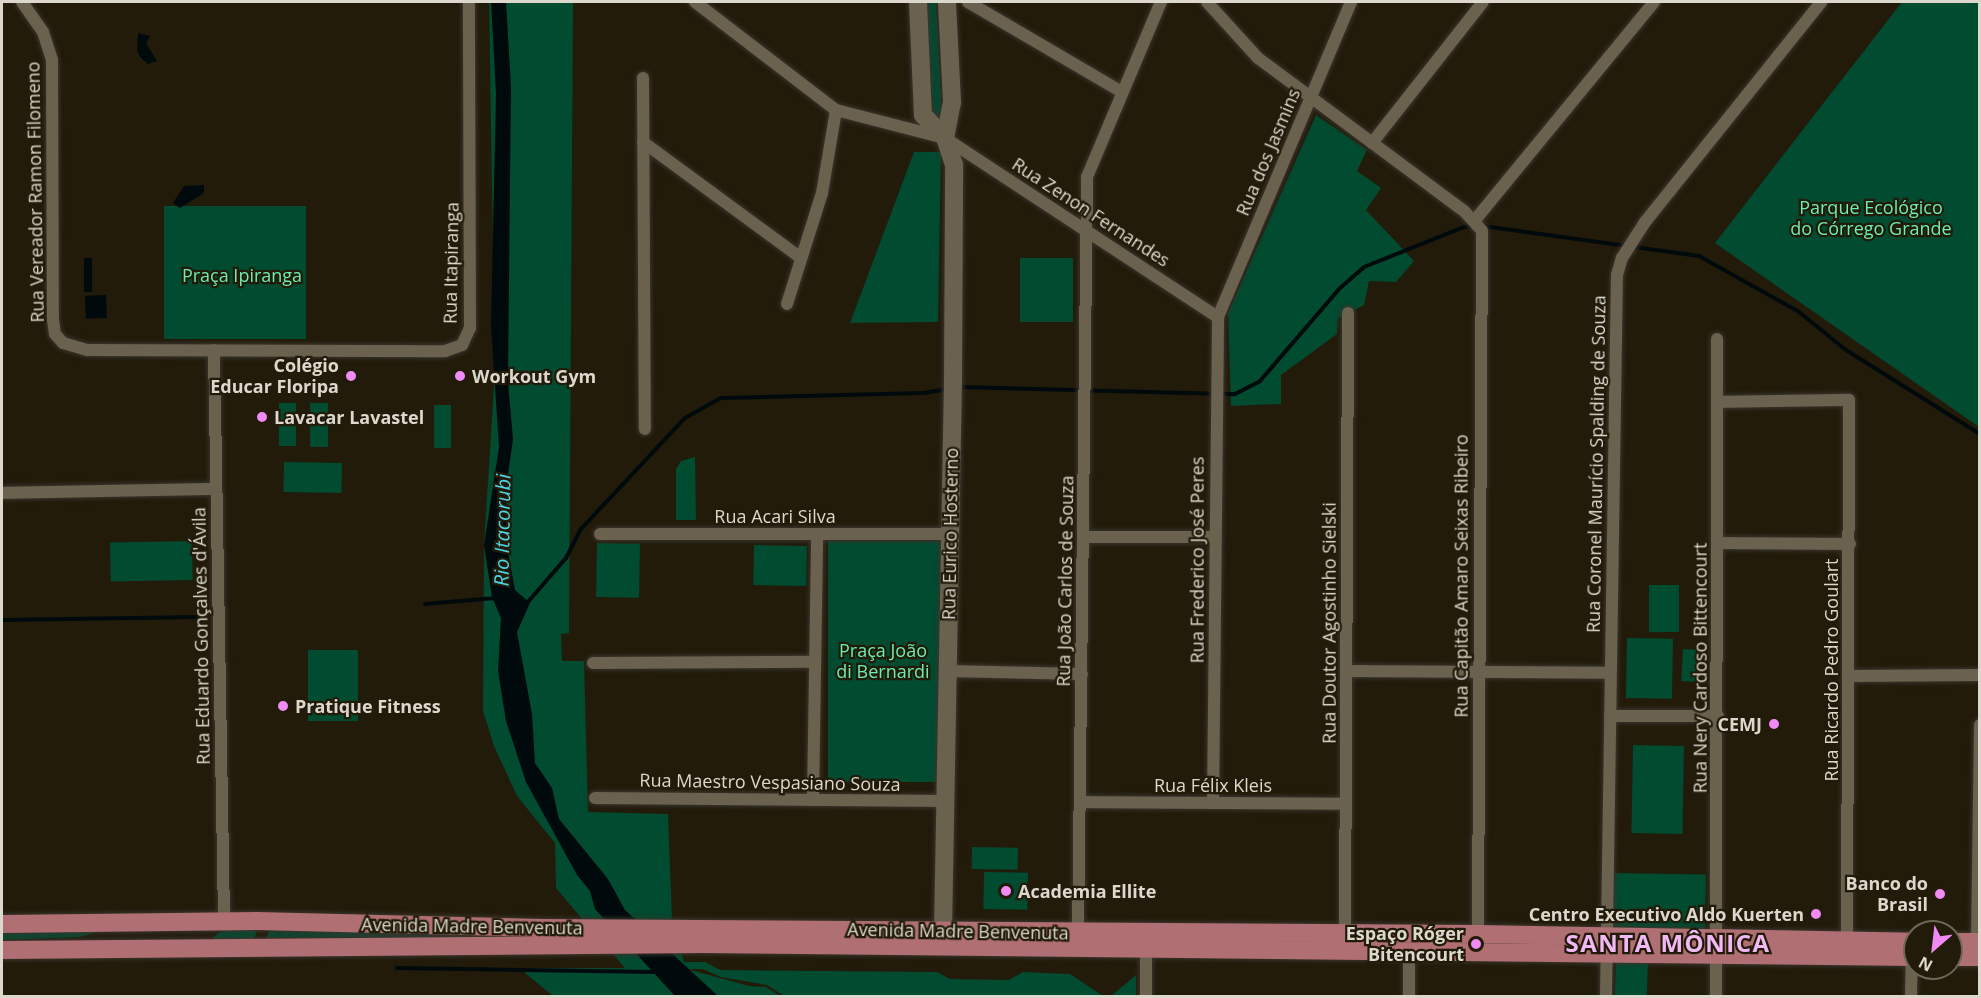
<!DOCTYPE html>
<html>
<head>
<meta charset="utf-8">
<style>
	body { margin:0 }
	#map { position:relative; width:1981px; height:998px; overflow:hidden; background:#221b0a; font-family:"Open Sans",sans-serif }
	div>[style] { position:absolute }
	.green>* { inset:0; background:#014b30; transform-origin:0 0 }
	.water>* { inset:0; background:#000a0c; transform-origin:0 0 }
	.stream>* { height:4px; margin:-2px; padding:0 2px; transform-origin:2px; border-radius:2px; background:#000a0c }
	.roads { filter:drop-shadow(0 0 2px #39342d) drop-shadow(0 0 2px #39342d) }
	.street>* { height:12px; margin:-6px; padding:0 6px; transform-origin:6px; border-radius:6px; background:#6a614e }
	.secondary>* { height:18px; margin:-9px; padding:0 9px; transform-origin:9px; border-radius:9px; background:#6a614e }
	.primary>* { height:18px; margin:-9px; padding:0 9px; transform-origin:9px; border-radius:9px; background:#b06f72 }
	.dots>* { width:16px; height:16px; translate:-50% -50%; box-sizing:border-box; border:3px solid #221b0a; border-radius:50% }
	span { translate:-50% -50%; white-space:nowrap; text-align:center; line-height:1.15; -webkit-text-stroke:4.5px #221b0a; paint-order:stroke }
	.street-label { font-size:18px; color:#ddd8cd }
	.park-label { font-size:18px; color:#6ceeb0 }
	.poi-label { font-size:18px; color:#ddd8cd; font-weight:700 }
	.right { translate:-100% -50%; text-align:right }
	.left { translate:0 -50%; text-align:left }
	.water-label { font-size:20px; color:#4dd4e5; font-style:italic }
	.district-label { font-size:24px; color:#f1b9f4; font-weight:700; letter-spacing:1.5px }
	.frame { position:absolute; inset:0; border:3px solid #ddd8cd; pointer-events:none }
	.north { position:absolute; left:1903px; top:920px; width:60px; height:60px; box-sizing:border-box; background:#221b0a; border:2px solid #6d6758; border-radius:50%; rotate:208deg; font-size:16px; font-weight:700; line-height:24px; text-align:center; color:#ddd8cd }
	.north::after { content:''; display:block; margin:auto; width:21px; height:27px; background:#f08bf6; clip-path:polygon(50% 0,100% 100%,50% 72%,0 100%) }
</style>
</head>
<body>
<div id="map">
	<div class="green">
		<div style="clip-path:polygon(489px 2px,573px 3px,569px 633px,561px 634px,562px 661px,584px 661px,588px 812px,668px 814px,672px 920px,684px 962px,705px 962px,720px 970px,937px 972px,950px 979px,1009px 980px,1023px 972px,1070px 974px,1103px 996px,784px 996px,767px 985px,721px 977px,703px 969px,687px 969px,749px 986px,766px 987px,780px 996px,553px 996px,519px 968px,625px 968px,598px 937px,266px 938px,270px 930px,593px 932px,556px 888px,555px 843px,517px 796px,494px 746px,483px 711px,484px 545px,495px 370px)"></div>
		<div style="clip-path:polygon(926px 2px,936px 2px,942px 114px,939px 116px,932px 114px)"></div>
		<div style="clip-path:polygon(1902px 2px,1979px 2px,1979px 427px,1715px 243px)"></div>
		<div style="clip-path:polygon(1316px 115px,1367px 150px,1357px 171px,1381px 188px,1366px 210px,1414px 261px,1396px 282px,1369px 281px,1364px 305px,1338px 318px,1337px 334px,1281px 375px,1281px 404px,1231px 406px,1228px 313px)"></div>
		<div style="clip-path:polygon(914px 152px,941px 152px,938px 322px,850px 323px)"></div>
		<div style="left:306px;top:206px;width:133px;height:142px;rotate:90deg"></div>
		<div style="left:1020px;top:258px;width:53px;height:64px"></div>
		<div style="left:279px;top:403px;width:17px;height:43px"></div>
		<div style="left:310px;top:403px;width:18px;height:44px"></div>
		<div style="left:434px;top:405px;width:17px;height:43px"></div>
		<div style="clip-path:polygon(695px 457px,696px 520px,676px 520px,676px 469px,681px 461px)"></div>
		<div style="left:284px;top:462px;width:58px;height:30px;rotate:1deg"></div>
		<div style="left:192px;top:541px;width:39px;height:82px;rotate:89deg"></div>
		<div style="left:828px;top:541px;width:114px;height:241px"></div>
		<div style="left:597px;top:543px;width:43px;height:54px;rotate:1deg"></div>
		<div style="left:754px;top:545px;width:53px;height:40px;rotate:1deg"></div>
		<div style="left:1649px;top:585px;width:30px;height:47px"></div>
		<div style="left:1627px;top:638px;width:46px;height:60px;rotate:1deg"></div>
		<div style="left:1683px;top:649px;width:17px;height:32px;rotate:3deg"></div>
		<div style="left:308px;top:650px;width:50px;height:71px"></div>
		<div style="left:1633px;top:745px;width:51px;height:88px;rotate:1deg"></div>
		<div style="left:972px;top:847px;width:46px;height:22px;rotate:1deg"></div>
		<div style="left:984px;top:872px;width:44px;height:37px;rotate:1deg"></div>
		<div style="left:1614px;top:873px;width:92px;height:57px;rotate:1deg"></div>
		<div style="clip-path:polygon(118px 926px,80px 937px,2px 940px,2px 928px)"></div>
		<div style="clip-path:polygon(227px 927px,258px 928px,254px 939px,211px 939px)"></div>
		<div style="left:1616px;top:962px;width:32px;height:34px;rotate:2deg"></div>
		<div style="clip-path:polygon(1136px 975px,1136px 996px,1111px 996px)"></div>
	</div>
	<div class="water">
		<div style="clip-path:polygon(491px 2px,506px 2px,511px 87px,508px 382px,513px 439px,507px 482px,506px 541px,515px 590px,530px 603px,517px 632px,532px 714px,535px 763px,552px 788px,559px 819px,608px 879px,625px 910px,718px 996px,675px 996px,595px 909px,590px 891px,577px 875px,526px 782px,506px 721px,498px 671px,501px 618px,492px 597px,484px 545px,499px 447px,491px 326px,496px 93px)"></div>
		<div style="clip-path:polygon(138px 33px,150px 36px,146px 43px,157px 61px,148px 64px,141px 58px,137px 51px)"></div>
		<div style="clip-path:polygon(204px 185px,204px 193px,180px 208px,173px 203px,184px 186px)"></div>
		<div style="left:84px;top:258px;width:8px;height:34px"></div>
		<div style="left:106px;top:295px;width:23px;height:21px;rotate:88deg"></div>
	</div>
	<div class="stream">
		<div style="left:1483px;top:226px;width:218px;rotate:7.9deg"></div>
		<div style="left:1699px;top:256px;width:115px;rotate:29.2deg"></div>
		<div style="left:1799px;top:312px;width:60px;rotate:39deg"></div>
		<div style="left:1846px;top:350px;width:158px;rotate:32.1deg"></div>
		<div style="left:960px;top:387px;width:275px;rotate:1.5deg"></div>
		<div style="left:1235px;top:394px;width:28px;rotate:-27deg"></div>
		<div style="left:1260px;top:381px;width:121px;rotate:-49.3deg"></div>
		<div style="left:1339px;top:289px;width:33px;rotate:-41deg"></div>
		<div style="left:1364px;top:267px;width:108px;rotate:-21.8deg"></div>
		<div style="left:1464px;top:227px;width:11px;rotate:-5deg"></div>
		<div style="left:527px;top:603px;width:60px;rotate:-49.1deg"></div>
		<div style="left:566px;top:558px;width:33px;rotate:-63deg"></div>
		<div style="left:581px;top:529px;width:152px;rotate:-46.9deg"></div>
		<div style="left:685px;top:418px;width:41px;rotate:-29.1deg"></div>
		<div style="left:721px;top:398px;width:203px;rotate:-1.4deg"></div>
		<div style="left:924px;top:393px;width:22px;rotate:-10deg"></div>
		<div style="left:425px;top:604px;width:71px;rotate:-4.8deg"></div>
		<div style="left:2px;top:620px;width:198px;rotate:-0.9deg"></div>
		<div style="left:397px;top:968px;width:257px;rotate:0.9deg"></div>
	</div>
	<div class="roads">
		<div class="street">
			<div style="left:22px;top:2px;width:37px;rotate:55deg"></div>
			<div style="left:43px;top:32px;width:29px;rotate:72deg"></div>
			<div style="left:52px;top:60px;width:260px;rotate:89.8deg"></div>
			<div style="left:53px;top:320px;width:14px;rotate:82deg"></div>
			<div style="left:55px;top:334px;width:12px;rotate:48deg"></div>
			<div style="left:63px;top:343px;width:26px;rotate:16deg"></div>
			<div style="left:88px;top:350px;width:357px;rotate:0.2deg"></div>
			<div style="left:445px;top:351px;width:18px;rotate:-19deg"></div>
			<div style="left:462px;top:345px;width:19px;rotate:-65deg"></div>
			<div style="left:470px;top:328px;width:326px;rotate:-90.2deg"></div>
			<div style="left:695px;top:2px;width:178px;rotate:37.5deg"></div>
			<div style="left:836px;top:110px;width:113px;rotate:14.4deg"></div>
			<div style="left:945px;top:138px;width:326px;rotate:33.3deg"></div>
			<div style="left:968px;top:2px;width:178px;rotate:30.3deg"></div>
			<div style="left:1207px;top:2px;width:76px;rotate:47.7deg"></div>
			<div style="left:1258px;top:58px;width:258px;rotate:36.6deg"></div>
			<div style="left:1465px;top:212px;width:25px;rotate:48deg"></div>
			<div style="left:1482px;top:231px;width:703px;rotate:90.33deg"></div>
			<div style="left:643px;top:78px;width:351px;rotate:89.7deg"></div>
			<div style="left:643px;top:142px;width:196px;rotate:36.3deg"></div>
			<div style="left:1372px;top:143px;width:179px;rotate:-51.8deg"></div>
			<div style="left:1475px;top:220px;width:282px;rotate:-50.6deg"></div>
			<div style="left:787px;top:304px;width:116px;rotate:-72.5deg"></div>
			<div style="left:822px;top:193px;width:84px;rotate:-80.4deg"></div>
			<div style="left:214px;top:350px;width:570px;rotate:88.99deg"></div>
			<div style="left:1718px;top:402px;width:131px;rotate:-0.9deg"></div>
			<div style="left:1849px;top:400px;width:541px;rotate:90.21deg"></div>
			<div style="left:2px;top:493px;width:214px;rotate:-1.1deg"></div>
			<div style="left:600px;top:534px;width:350px"></div>
			<div style="left:1083px;top:537px;width:132px"></div>
			<div style="left:1718px;top:543px;width:132px;rotate:0.4deg"></div>
			<div style="left:593px;top:663px;width:222px;rotate:-0.3deg"></div>
			<div style="left:948px;top:671px;width:134px;rotate:1.3deg"></div>
			<div style="left:1346px;top:671px;width:264px;rotate:0.4deg"></div>
			<div style="left:1849px;top:676px;width:131px;rotate:-0.4deg"></div>
			<div style="left:1610px;top:716px;width:108px"></div>
			<div style="left:595px;top:798px;width:350px;rotate:0.5deg"></div>
			<div style="left:813px;top:800px;width:266px;rotate:-89.1deg"></div>
			<div style="left:1080px;top:802px;width:266px;rotate:0.4deg"></div>
			<div style="left:1213px;top:803px;width:486px;rotate:-89.4deg"></div>
			<div style="left:1218px;top:317px;width:342px;rotate:-67.1deg"></div>
			<div style="left:1345px;top:934px;width:621px;rotate:-89.72deg"></div>
			<div style="left:1078px;top:939px;width:762px;rotate:-89.32deg"></div>
			<div style="left:1087px;top:177px;width:190px;rotate:-67.1deg"></div>
			<div style="left:1977px;top:942px;width:217px;rotate:-89.2deg"></div>
			<div style="left:1146px;top:996px;width:45px;rotate:-90deg"></div>
			<div style="left:1409px;top:996px;width:42px;rotate:-90deg"></div>
			<div style="left:1606px;top:996px;width:721px;rotate:-89.13deg"></div>
			<div style="left:1617px;top:275px;width:18px;rotate:-74deg"></div>
			<div style="left:1622px;top:258px;width:43px;rotate:-57.4deg"></div>
			<div style="left:1645px;top:222px;width:282px;rotate:-51.3deg"></div>
			<div style="left:1716px;top:996px;width:657px;rotate:-89.91deg"></div>
			<div style="left:1911px;top:996px;width:39px;rotate:-89deg"></div>
		</div>
		<div class="secondary">
			<div style="left:918px;top:2px;width:113px;rotate:87.5deg"></div>
			<div style="left:923px;top:115px;width:32px;rotate:46deg"></div>
			<div style="left:943px;top:931px;width:550px;rotate:-88.96deg"></div>
			<div style="left:953px;top:381px;width:216px;rotate:-89.7deg"></div>
			<div style="left:954px;top:165px;width:28px;rotate:-108deg"></div>
			<div style="left:945px;top:138px;width:37px;rotate:-79deg"></div>
			<div style="left:952px;top:102px;width:100px;rotate:-92.9deg"></div>
		</div>
		<div class="primary">
			<div style="left:2px;top:924px;width:255px;rotate:-0.7deg"></div>
			<div style="left:257px;top:921px;width:285px;rotate:1.4deg"></div>
			<div style="left:542px;top:928px;width:936px;rotate:0.37deg"></div>
			<div style="left:1478px;top:934px;width:437px;rotate:1deg"></div>
			<div style="left:1951px;top:942px;width:29px"></div>
			<div style="left:2px;top:950px;width:701px;rotate:-0.49deg"></div>
			<div style="left:703px;top:944px;width:1212px;rotate:0.61deg"></div>
			<div style="left:1951px;top:957px;width:29px"></div>
		</div>
	</div>
	<div class="dots">
		<div style="left:351px;top:376px;background:#f08bf6"></div>
		<div style="left:460px;top:376px;background:#f08bf6"></div>
		<div style="left:262px;top:417px;background:#f08bf6"></div>
		<div style="left:283px;top:706px;background:#f08bf6"></div>
		<div style="left:1774px;top:724px;background:#f08bf6"></div>
		<div style="left:1006px;top:891px;background:#f08bf6"></div>
		<div style="left:1940px;top:894px;background:#f08bf6"></div>
		<div style="left:1816px;top:914px;background:#f08bf6"></div>
		<div style="left:1476px;top:944px;background:#f08bf6"></div>
	</div>
	<div class="street-label">
		<span style="left:1268px;top:152px;rotate:-67deg">Rua dos Jasmins</span>
		<span style="left:35px;top:192px;rotate:-91deg">Rua Vereador Ramon Filomeno</span>
		<span style="left:1091px;top:212px;rotate:33deg">Rua Zenon Fernandes</span>
		<span style="left:451px;top:263px;rotate:-89deg">Rua Itapiranga</span>
		<span style="left:1596px;top:464px;rotate:-89deg">Rua Coronel Maurício Spalding de Souza</span>
		<span style="left:775px;top:516px">Rua Acari Silva</span>
		<span style="left:950px;top:534px;rotate:-89deg">Rua Eurico Hosterno</span>
		<span style="left:1197px;top:560px;rotate:-90deg">Rua Frederico José Peres</span>
		<span style="left:1461px;top:576px;rotate:-90deg">Rua Capitão Amaro Seixas Ribeiro</span>
		<span style="left:1065px;top:581px;rotate:-89deg">Rua João Carlos de Souza</span>
		<span style="left:1329px;top:623px;rotate:-90deg">Rua Doutor Agostinho Sielski</span>
		<span style="left:201px;top:636px;rotate:-91deg">Rua Eduardo Gonçalves d'Ávila</span>
		<span style="left:1700px;top:668px;rotate:-90deg">Rua Nery Cardoso Bittencourt</span>
		<span style="left:1831px;top:670px;rotate:-90deg">Rua Ricardo Pedro Goulart</span>
		<span style="left:770px;top:782px;rotate:1deg">Rua Maestro Vespasiano Souza</span>
		<span style="left:1213px;top:785px">Rua Félix Kleis</span>
		<span style="left:472px;top:926px;rotate:1deg">Avenida Madre Benvenuta</span>
		<span style="left:958px;top:931px;rotate:1deg">Avenida Madre Benvenuta</span>
	</div>
	<div class="park-label">
		<span style="left:1871px;top:218px">Parque Ecológico<br>do Córrego Grande</span>
		<span style="left:242px;top:275px">Praça Ipiranga</span>
		<span style="left:883px;top:661px">Praça João<br>di Bernardi</span>
	</div>
	<div class="poi-label">
		<span class="right" style="left:339px;top:376px">Colégio<br>Educar Floripa</span>
		<span class="left" style="left:472px;top:376px">Workout Gym</span>
		<span class="left" style="left:274px;top:417px">Lavacar Lavastel</span>
		<span class="left" style="left:295px;top:706px">Pratique Fitness</span>
		<span class="right" style="left:1762px;top:724px">CEMJ</span>
		<span class="right" style="left:1928px;top:894px">Banco do<br>Brasil</span>
		<span class="left" style="left:1018px;top:891px">Academia Ellite</span>
		<span class="right" style="left:1804px;top:914px">Centro Executivo Aldo Kuerten</span>
		<span class="right" style="left:1464px;top:944px">Espaço Róger<br>Bitencourt</span>
	</div>
	<div class="water-label">
		<span style="left:502px;top:530px;rotate:-89deg">Rio Itacorubi</span>
	</div>
	<div class="district-label">
		<span style="left:1668px;top:943px">SANTA MÔNICA</span>
	</div>
	<div class="frame"></div>
	<div class="north">N</div>
</div>
</body>
</html>
